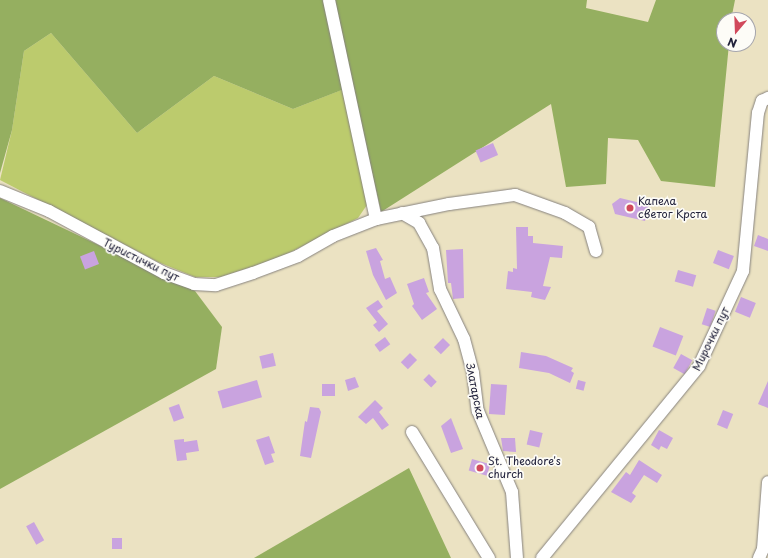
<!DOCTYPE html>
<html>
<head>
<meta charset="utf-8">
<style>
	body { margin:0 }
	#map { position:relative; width:768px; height:558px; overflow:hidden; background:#ebe2c2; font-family:"Playpen Sans",sans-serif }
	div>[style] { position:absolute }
	.green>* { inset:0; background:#bccb6d }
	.forest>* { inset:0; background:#95af60 }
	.building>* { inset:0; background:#c9a3df; transform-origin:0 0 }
	.roads { filter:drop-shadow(0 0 1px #86827e) drop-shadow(0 0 1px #86827e) }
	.minor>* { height:12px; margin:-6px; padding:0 6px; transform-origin:6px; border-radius:6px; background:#fff }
	.dots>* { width:11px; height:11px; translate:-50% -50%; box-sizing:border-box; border:2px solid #fdfcf7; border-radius:50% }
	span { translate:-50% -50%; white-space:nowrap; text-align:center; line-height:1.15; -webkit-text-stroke:3.5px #fdfcf7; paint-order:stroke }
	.poi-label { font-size:11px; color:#22223b }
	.left { translate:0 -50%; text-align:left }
	.street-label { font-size:11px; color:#22223b }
	.north { position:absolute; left:716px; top:12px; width:40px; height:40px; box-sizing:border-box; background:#fdfcf7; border:1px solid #a5a5ac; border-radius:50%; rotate:199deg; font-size:11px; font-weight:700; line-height:16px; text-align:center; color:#22223b }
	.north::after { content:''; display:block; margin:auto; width:14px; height:18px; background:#d1495b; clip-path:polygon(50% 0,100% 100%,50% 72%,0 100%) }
</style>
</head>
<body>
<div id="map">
	<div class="green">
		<div style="clip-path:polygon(51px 33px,137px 133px,214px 76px,293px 109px,344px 89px,369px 202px,358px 218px,279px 258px,221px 277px,195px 277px,158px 262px,0 180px,12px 130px,24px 51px)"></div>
	</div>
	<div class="forest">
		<div style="clip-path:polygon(0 0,587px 0,586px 8px,648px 22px,656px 0,735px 0,731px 20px,724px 20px,724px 44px,729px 44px,715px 187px,661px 181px,638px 140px,608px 138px,606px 184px,566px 187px,551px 104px,381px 212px,352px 86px,293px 109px,214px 76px,137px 133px,51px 33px,24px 51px,12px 130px,0 173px)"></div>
		<div style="clip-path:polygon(0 198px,195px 291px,222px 327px,216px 369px,0 489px)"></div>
		<div style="clip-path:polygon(409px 468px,451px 558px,254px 558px)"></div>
	</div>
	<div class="building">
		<div style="left:493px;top:143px;width:13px;height:19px;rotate:67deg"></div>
		<div style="clip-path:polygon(620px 198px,649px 205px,645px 221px,615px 214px,612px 204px)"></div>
		<div style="clip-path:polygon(516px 227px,528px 227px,528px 236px,533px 236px,533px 243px,563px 246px,562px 258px,550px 257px,543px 286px,551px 287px,545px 300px,531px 297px,532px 292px,506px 289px,508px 271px,513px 272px,513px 268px,517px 269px)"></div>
		<div style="clip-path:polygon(758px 235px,768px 239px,768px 251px,754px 246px)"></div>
		<div style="clip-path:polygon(376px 248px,383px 260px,380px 261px,385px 279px,390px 277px,397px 293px,386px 300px,373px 275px,366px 251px)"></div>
		<div style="clip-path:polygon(463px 249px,464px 298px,453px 299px,451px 283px,448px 283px,446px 250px)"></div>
		<div style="left:718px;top:250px;width:17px;height:14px;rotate:21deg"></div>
		<div style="left:94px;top:251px;width:14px;height:15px;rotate:69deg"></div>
		<div style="left:678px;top:270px;width:19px;height:12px;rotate:16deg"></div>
		<div style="clip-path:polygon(424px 278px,429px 292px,426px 293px,437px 309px,422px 320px,412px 306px,414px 304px,407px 284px)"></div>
		<div style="left:741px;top:297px;width:16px;height:16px;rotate:22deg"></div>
		<div style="clip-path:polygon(378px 300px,383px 307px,377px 311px,388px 324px,379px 332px,373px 325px,377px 322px,366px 308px)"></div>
		<div style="left:707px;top:308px;width:9px;height:17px;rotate:18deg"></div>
		<div style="left:660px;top:327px;width:25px;height:21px;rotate:21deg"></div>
		<div style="left:385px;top:337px;width:9px;height:13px;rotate:54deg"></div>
		<div style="left:443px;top:338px;width:10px;height:13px;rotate:45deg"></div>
		<div style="clip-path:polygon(521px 352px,546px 356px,573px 368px,571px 371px,574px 373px,570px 383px,549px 373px,519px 368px)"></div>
		<div style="left:273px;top:353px;width:13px;height:14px;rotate:77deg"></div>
		<div style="left:410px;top:353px;width:10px;height:13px;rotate:45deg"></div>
		<div style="left:681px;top:354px;width:13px;height:16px;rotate:29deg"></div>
		<div style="left:429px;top:374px;width:11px;height:8px;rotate:45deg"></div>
		<div style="clip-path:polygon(355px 377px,359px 387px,348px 391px,345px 380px)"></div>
		<div style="left:257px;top:380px;width:18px;height:41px;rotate:74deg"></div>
		<div style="left:578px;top:380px;width:8px;height:9px;rotate:14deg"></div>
		<div style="clip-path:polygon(768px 381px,768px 408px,758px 404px)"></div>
		<div style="left:322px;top:384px;width:13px;height:12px"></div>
		<div style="left:491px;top:384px;width:16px;height:30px;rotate:4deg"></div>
		<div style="clip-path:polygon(375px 400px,383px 408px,379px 412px,389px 425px,382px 430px,373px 418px,366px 424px,358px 417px)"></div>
		<div style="left:179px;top:404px;width:15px;height:11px;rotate:70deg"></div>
		<div style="clip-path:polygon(310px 407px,319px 408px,321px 412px,311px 458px,300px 456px,305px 421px,307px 422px)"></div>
		<div style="left:723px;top:410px;width:11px;height:16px;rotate:22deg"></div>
		<div style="clip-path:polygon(451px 418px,463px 449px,451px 453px,441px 426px)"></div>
		<div style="left:530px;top:430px;width:13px;height:15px;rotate:13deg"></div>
		<div style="clip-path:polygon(659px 430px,673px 438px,667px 449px,661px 446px,659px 450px,651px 445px)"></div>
		<div style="clip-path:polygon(269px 436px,275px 453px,271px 454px,274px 462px,265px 465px,256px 440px)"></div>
		<div style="clip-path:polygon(501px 438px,515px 438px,516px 452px,503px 451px)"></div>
		<div style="clip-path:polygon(184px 439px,184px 442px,197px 440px,199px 451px,186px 453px,187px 460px,177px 461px,174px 440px)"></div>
		<div style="left:472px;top:459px;width:19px;height:12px;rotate:16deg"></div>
		<div style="clip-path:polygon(639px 460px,662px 475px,657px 483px,644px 475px,632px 493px,636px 496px,631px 503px,611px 492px,626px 472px,630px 475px)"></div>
		<div style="left:34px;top:522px;width:21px;height:9px;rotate:61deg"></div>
		<div style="left:112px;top:538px;width:10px;height:11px"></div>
	</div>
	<div class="roads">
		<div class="minor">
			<div style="left:329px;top:0;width:224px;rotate:77.9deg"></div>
			<div style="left:0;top:191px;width:53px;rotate:22.2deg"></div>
			<div style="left:49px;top:211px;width:131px;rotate:28.3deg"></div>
			<div style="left:164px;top:273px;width:32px;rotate:20deg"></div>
			<div style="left:194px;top:284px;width:22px;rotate:3deg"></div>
			<div style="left:216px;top:285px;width:39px;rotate:-18deg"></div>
			<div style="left:253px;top:273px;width:48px;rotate:-20.7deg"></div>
			<div style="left:298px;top:256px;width:40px;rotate:-29.7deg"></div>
			<div style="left:333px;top:236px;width:46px;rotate:-21.6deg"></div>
			<div style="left:376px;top:219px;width:75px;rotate:-11.6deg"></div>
			<div style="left:449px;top:204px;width:67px;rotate:-7.8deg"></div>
			<div style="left:515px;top:195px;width:53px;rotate:19.8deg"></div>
			<div style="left:565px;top:213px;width:28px;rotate:30deg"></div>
			<div style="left:589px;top:227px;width:25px;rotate:74deg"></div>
			<div style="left:402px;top:213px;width:20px;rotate:30deg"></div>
			<div style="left:419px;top:223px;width:29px;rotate:61deg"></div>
			<div style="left:433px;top:248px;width:42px;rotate:80.3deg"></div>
			<div style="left:440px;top:289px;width:55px;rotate:64.4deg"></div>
			<div style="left:464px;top:339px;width:35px;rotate:75deg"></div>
			<div style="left:473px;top:373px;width:38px;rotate:83deg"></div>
			<div style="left:478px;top:411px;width:88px;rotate:67.2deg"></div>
			<div style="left:512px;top:492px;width:66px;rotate:85.7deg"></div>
			<div style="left:412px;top:432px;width:148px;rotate:58.6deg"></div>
			<div style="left:542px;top:558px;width:248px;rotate:-50.7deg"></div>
			<div style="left:699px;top:366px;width:105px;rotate:-65.1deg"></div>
			<div style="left:743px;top:271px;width:159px;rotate:-84.6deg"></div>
			<div style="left:758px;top:113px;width:13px;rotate:-72deg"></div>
			<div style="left:762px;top:101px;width:7px;rotate:-27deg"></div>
			<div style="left:759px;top:558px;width:10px;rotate:-66deg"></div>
			<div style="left:763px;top:549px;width:67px;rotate:-85.7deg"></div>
		</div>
	</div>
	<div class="dots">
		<div style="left:630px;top:208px;background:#d1495b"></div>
		<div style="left:480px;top:468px;background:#d1495b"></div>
	</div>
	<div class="poi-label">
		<span class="left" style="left:638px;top:208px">Капела<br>светог Крста</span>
		<span class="left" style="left:488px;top:468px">St. Theodore's<br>church</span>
	</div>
	<div class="street-label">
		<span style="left:141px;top:260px;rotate:26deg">Туристички пут</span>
		<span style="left:711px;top:339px;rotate:-64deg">Мирочки пут</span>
		<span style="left:475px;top:391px;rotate:79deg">Златарска</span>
	</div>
	<div class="north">N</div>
</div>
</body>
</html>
